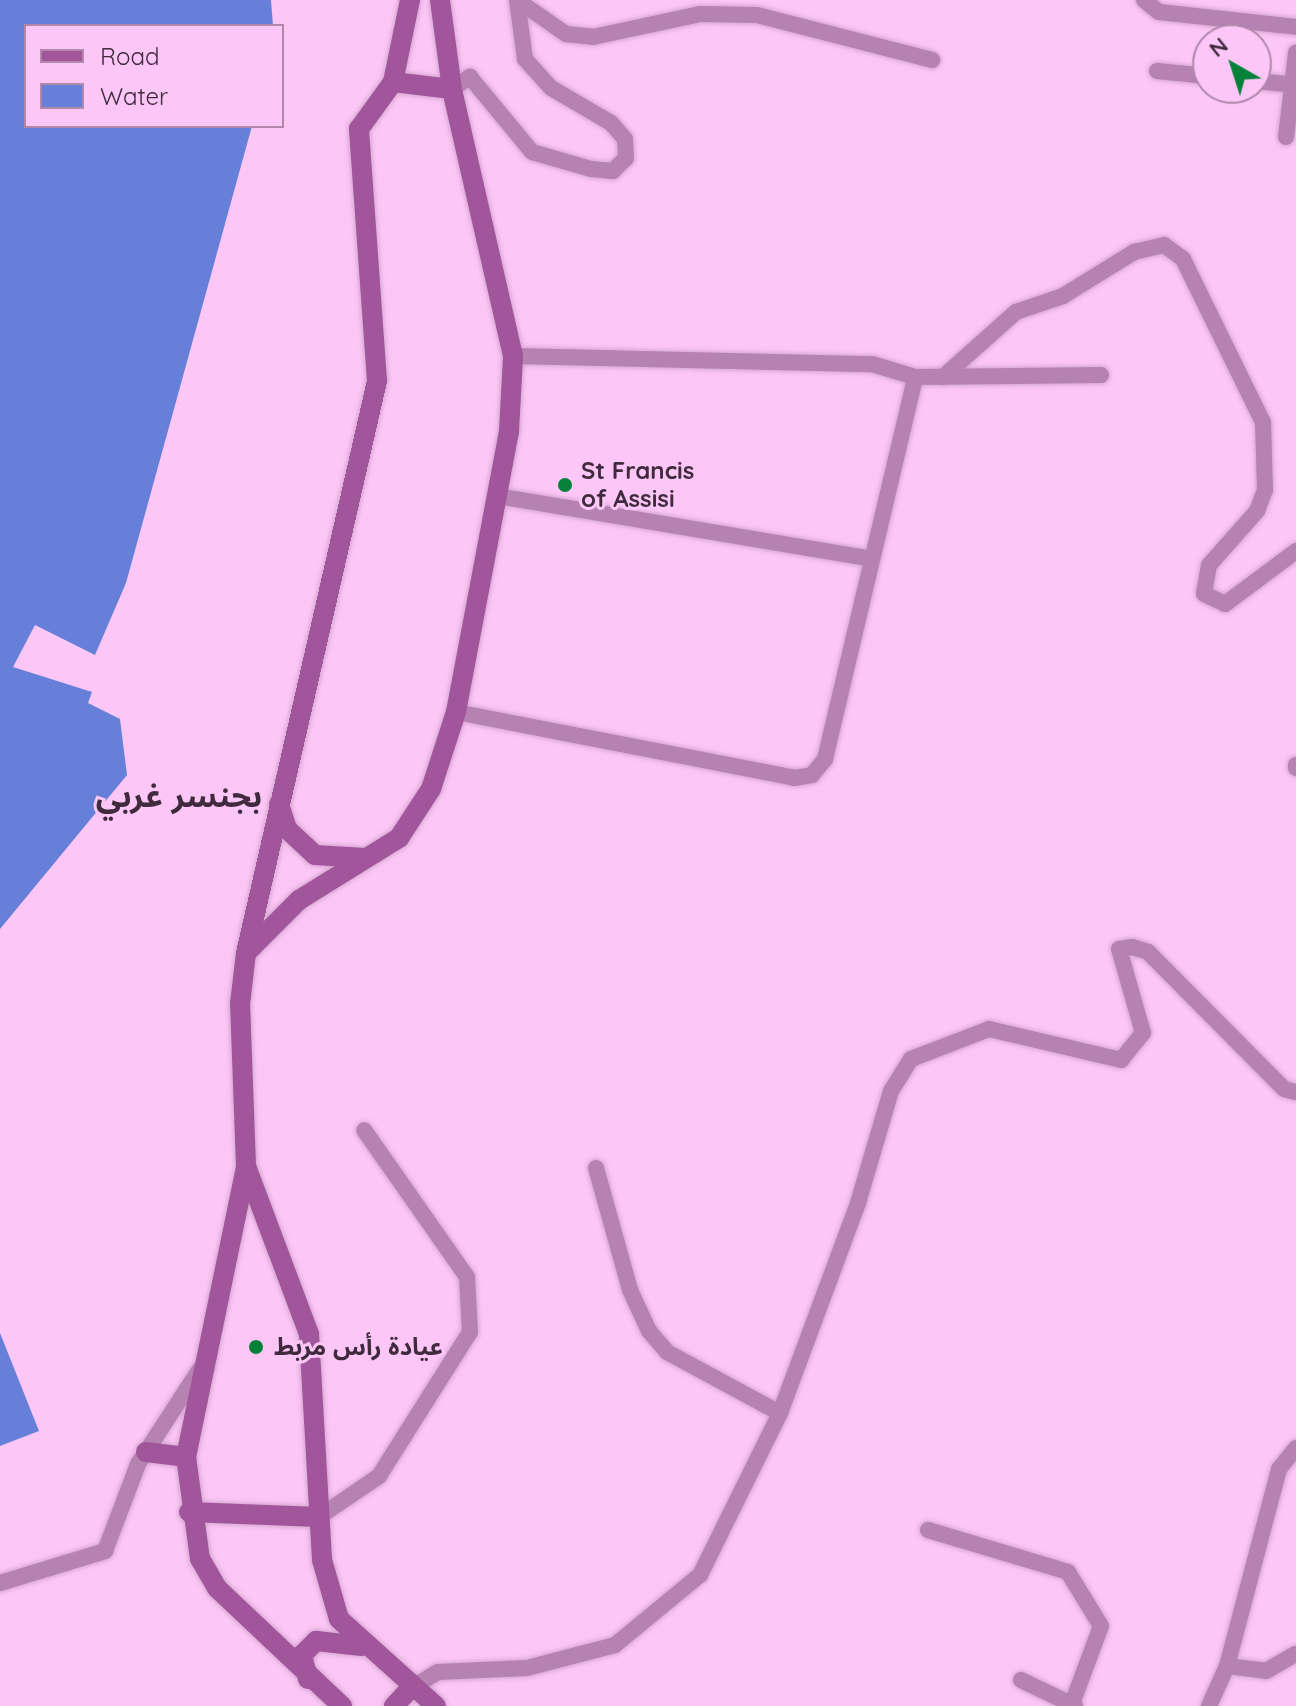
<!DOCTYPE html>
<html>
<head>
<meta charset="utf-8">
<style>
	body { margin:0 }
	#map { position:relative; width:1296px; height:1706px; overflow:hidden; background:#fcc6f6; font-family:Quicksand,"Noto Sans Arabic",sans-serif }
	div>[style] { position:absolute }
	.water>* { inset:0; background:#6680da }
	.roads { filter:drop-shadow(0 0 2px #d6a7d1) drop-shadow(0 0 2px #d6a7d1) }
	.minor>* { height:16px; margin:-8px; padding:0 8px; transform-origin:8px; border-radius:8px; background:#b682b1 }
	.secondary>* { height:20px; margin:-10px; padding:0 10px; transform-origin:10px; border-radius:10px; background:#a1559b }
	.dots>* { width:22px; height:22px; translate:-50% -50%; box-sizing:border-box; border:4px solid #fcc6f6; border-radius:50% }
	span { translate:-50% -50%; white-space:nowrap; text-align:center; line-height:1.15; -webkit-text-stroke:6px #fcc6f6; paint-order:stroke }
	.poi-label { font-size:24px; color:#402b3e; font-weight:700 }
	.left { translate:0 -50%; text-align:left }
	.district-label { font-size:32px; color:#402b3e; font-weight:700 }
	.legend { position:absolute; left:24px; top:24px; width:260px; height:104px; box-sizing:border-box; background:#fcc6f6; border:2px solid #b188ac; margin:0; padding:10px 14px; list-style:none; font-size:24px; color:#402b3e }
	.legend li { display:flex; align-items:center; gap:16px; height:40px }
	.legend b { width:40px; border:2px solid #b188ac }
	.north { position:absolute; left:1192px; top:24px; width:80px; height:80px; box-sizing:border-box; background:#fcc6f6; border:2px solid #b188ac; border-radius:50%; rotate:321deg; font-size:22px; font-weight:700; line-height:32px; text-align:center; color:#402b3e }
	.north::after { content:''; display:block; margin:auto; width:28px; height:36px; background:#05813a; clip-path:polygon(50% 0,100% 100%,50% 72%,0 100%) }
</style>
</head>
<body>
<div id="map">
	<div class="water">
		<div style="clip-path:polygon(0 0,271px 0,273px 26px,26px 26px,26px 126px,252px 126px,126px 583px,95px 655px,35px 625px,13px 667px,92px 692px,88px 703px,120px 719px,127px 775px,0 929px)"></div>
		<div style="clip-path:polygon(0 1333px,39px 1431px,0 1446px)"></div>
	</div>
	<div class="roads">
		<div class="minor">
			<div style="left:517px;top:0;width:60px;rotate:34.8deg"></div>
			<div style="left:566px;top:34px;width:27px;rotate:6deg"></div>
			<div style="left:593px;top:37px;width:109px;rotate:-12.1deg"></div>
			<div style="left:700px;top:14px;width:57px;rotate:1deg"></div>
			<div style="left:757px;top:15px;width:181px;rotate:14.4deg"></div>
			<div style="left:1144px;top:0;width:19px;rotate:39deg"></div>
			<div style="left:1159px;top:12px;width:138px;rotate:6.2deg"></div>
			<div style="left:1157px;top:71px;width:51px;rotate:5.6deg"></div>
			<div style="left:1256px;top:81px;width:40px;rotate:5.7deg"></div>
			<div style="left:452px;top:89px;width:22px;rotate:-34deg"></div>
			<div style="left:470px;top:77px;width:97px;rotate:50.4deg"></div>
			<div style="left:532px;top:152px;width:61px;rotate:16.1deg"></div>
			<div style="left:591px;top:169px;width:22px;rotate:5deg"></div>
			<div style="left:613px;top:171px;width:18px;rotate:-45deg"></div>
			<div style="left:626px;top:158px;width:19px;rotate:-93deg"></div>
			<div style="left:625px;top:139px;width:21px;rotate:-131deg"></div>
			<div style="left:611px;top:123px;width:69px;rotate:-149.7deg"></div>
			<div style="left:551px;top:88px;width:39px;rotate:-132deg"></div>
			<div style="left:525px;top:59px;width:60px;rotate:-97.7deg"></div>
			<div style="left:1286px;top:137px;width:85px;rotate:-83.2deg"></div>
			<div style="left:513px;top:356px;width:359px;rotate:1.3deg"></div>
			<div style="left:872px;top:364px;width:45px;rotate:16.8deg"></div>
			<div style="left:915px;top:377px;width:186px;rotate:-0.6deg"></div>
			<div style="left:943px;top:377px;width:98px;rotate:-41.7deg"></div>
			<div style="left:1016px;top:312px;width:50px;rotate:-18.8deg"></div>
			<div style="left:1063px;top:296px;width:84px;rotate:-31.8deg"></div>
			<div style="left:1134px;top:252px;width:31px;rotate:-13deg"></div>
			<div style="left:1164px;top:245px;width:24px;rotate:36deg"></div>
			<div style="left:1183px;top:259px;width:182px;rotate:63.9deg"></div>
			<div style="left:1263px;top:422px;width:68px;rotate:88.3deg"></div>
			<div style="left:1265px;top:490px;width:22px;rotate:111deg"></div>
			<div style="left:1257px;top:511px;width:72px;rotate:131.6deg"></div>
			<div style="left:1209px;top:565px;width:29px;rotate:100deg"></div>
			<div style="left:1204px;top:594px;width:23px;rotate:25deg"></div>
			<div style="left:1225px;top:604px;width:89px;rotate:-36.7deg"></div>
			<div style="left:497px;top:496px;width:377px;rotate:9.5deg"></div>
			<div style="left:456px;top:712px;width:344px;rotate:11deg"></div>
			<div style="left:794px;top:778px;width:18px;rotate:-9deg"></div>
			<div style="left:812px;top:775px;width:21px;rotate:-51deg"></div>
			<div style="left:825px;top:759px;width:392px;rotate:-76.7deg"></div>
			<div style="left:1296px;top:765px;width:3px;rotate:90deg"></div>
			<div style="left:596px;top:1168px;width:127px;rotate:74.4deg"></div>
			<div style="left:630px;top:1290px;width:45px;rotate:65.1deg"></div>
			<div style="left:649px;top:1331px;width:28px;rotate:49deg"></div>
			<div style="left:667px;top:1352px;width:128px;rotate:28.4deg"></div>
			<div style="left:319px;top:1517px;width:73px;rotate:-34.3deg"></div>
			<div style="left:379px;top:1476px;width:170px;rotate:-57.7deg"></div>
			<div style="left:470px;top:1332px;width:55px;rotate:-93.1deg"></div>
			<div style="left:467px;top:1277px;width:179px;rotate:-125deg"></div>
			<div style="left:928px;top:1530px;width:146px;rotate:16.7deg"></div>
			<div style="left:1068px;top:1572px;width:63px;rotate:58.6deg"></div>
			<div style="left:1101px;top:1626px;width:83px;rotate:110.4deg"></div>
			<div style="left:0;top:1583px;width:110px;rotate:-16.9deg"></div>
			<div style="left:105px;top:1551px;width:93px;rotate:-69.2deg"></div>
			<div style="left:138px;top:1464px;width:113px;rotate:-56.9deg"></div>
			<div style="left:1227px;top:1666px;width:39px;rotate:7deg"></div>
			<div style="left:1266px;top:1671px;width:34px;rotate:-30deg"></div>
			<div style="left:1021px;top:1680px;width:60px;rotate:25.7deg"></div>
			<div style="left:411px;top:1688px;width:31px;rotate:-31deg"></div>
			<div style="left:438px;top:1672px;width:89px;rotate:-2.6deg"></div>
			<div style="left:527px;top:1668px;width:91px;rotate:-14.6deg"></div>
			<div style="left:615px;top:1645px;width:110px;rotate:-39.5deg"></div>
			<div style="left:700px;top:1575px;width:181px;rotate:-63.7deg"></div>
			<div style="left:780px;top:1413px;width:224px;rotate:-69.6deg"></div>
			<div style="left:858px;top:1203px;width:117px;rotate:-73.6deg"></div>
			<div style="left:891px;top:1091px;width:38px;rotate:-58deg"></div>
			<div style="left:911px;top:1059px;width:84px;rotate:-21deg"></div>
			<div style="left:989px;top:1029px;width:136px;rotate:13.2deg"></div>
			<div style="left:1121px;top:1060px;width:35px;rotate:-51deg"></div>
			<div style="left:1143px;top:1033px;width:87px;rotate:-105.9deg"></div>
			<div style="left:1119px;top:949px;width:13px;rotate:-9deg"></div>
			<div style="left:1132px;top:947px;width:17px;rotate:17deg"></div>
			<div style="left:1148px;top:952px;width:193px;rotate:45.2deg"></div>
			<div style="left:1284px;top:1089px;width:12px;rotate:14deg"></div>
			<div style="left:1209px;top:1706px;width:44px;rotate:-65.8deg"></div>
			<div style="left:1227px;top:1666px;width:204px;rotate:-75.2deg"></div>
			<div style="left:1279px;top:1469px;width:27px;rotate:-51deg"></div>
		</div>
		<div class="secondary">
			<div style="left:393px;top:82px;width:59px;rotate:6.8deg"></div>
			<div style="left:279px;top:804px;width:26px;rotate:72deg"></div>
			<div style="left:287px;top:829px;width:38px;rotate:43deg"></div>
			<div style="left:315px;top:855px;width:50px;rotate:3.4deg"></div>
			<div style="left:249px;top:950px;width:71px;rotate:-45deg"></div>
			<div style="left:299px;top:900px;width:118px;rotate:-31.8deg"></div>
			<div style="left:399px;top:838px;width:59px;rotate:-56.9deg"></div>
			<div style="left:431px;top:789px;width:81px;rotate:-72deg"></div>
			<div style="left:456px;top:712px;width:286px;rotate:-79.3deg"></div>
			<div style="left:509px;top:431px;width:75px;rotate:-86.9deg"></div>
			<div style="left:513px;top:356px;width:274px;rotate:-102.9deg"></div>
			<div style="left:452px;top:89px;width:90px;rotate:-97.7deg"></div>
			<div style="left:247px;top:1169px;width:176px;rotate:69.4deg"></div>
			<div style="left:309px;top:1334px;width:226px;rotate:86.7deg"></div>
			<div style="left:322px;top:1560px;width:61px;rotate:73.9deg"></div>
			<div style="left:339px;top:1619px;width:130px;rotate:41.9deg"></div>
			<div style="left:146px;top:1452px;width:40px;rotate:7.1deg"></div>
			<div style="left:189px;top:1512px;width:130px;rotate:2.2deg"></div>
			<div style="left:308px;top:1679px;width:25px;rotate:-104deg"></div>
			<div style="left:302px;top:1655px;width:20px;rotate:-45deg"></div>
			<div style="left:316px;top:1641px;width:46px;rotate:6.2deg"></div>
			<div style="left:342px;top:1706px;width:172px;rotate:-136.7deg"></div>
			<div style="left:217px;top:1588px;width:34px;rotate:-120deg"></div>
			<div style="left:200px;top:1559px;width:103px;rotate:-97.8deg"></div>
			<div style="left:186px;top:1457px;width:297px;rotate:-78.3deg"></div>
			<div style="left:246px;top:1166px;width:162px;rotate:-92.1deg"></div>
			<div style="left:240px;top:1004px;width:51px;rotate:-83.3deg"></div>
			<div style="left:246px;top:953px;width:587px;rotate:-77.1deg"></div>
			<div style="left:377px;top:381px;width:253px;rotate:-94.1deg"></div>
			<div style="left:359px;top:129px;width:58px;rotate:-54.1deg"></div>
			<div style="left:393px;top:82px;width:84px;rotate:-78.3deg"></div>
			<div style="left:394px;top:1706px;width:25px;rotate:-47deg"></div>
		</div>
	</div>
	<div class="dots">
		<div style="left:565px;top:485px;background:#05813a"></div>
		<div style="left:256px;top:1347px;background:#05813a"></div>
	</div>
	<div class="poi-label">
		<span class="left" style="left:581px;top:485px">St Francis<br>of Assisi</span>
		<span class="left" style="left:274px;top:1347px">عيادة رأس مربط</span>
	</div>
	<div class="district-label">
		<span style="left:179px;top:795px">بجنسر غربي</span>
	</div>
	<ul class="legend">
	<li><b style="height:10px;background:#a1559b"></b>Road</li>
	<li><b style="height:22px;background:#6680da"></b>Water</li>
	</ul>
	<div class="north">N</div>
</div>
</body>
</html>
